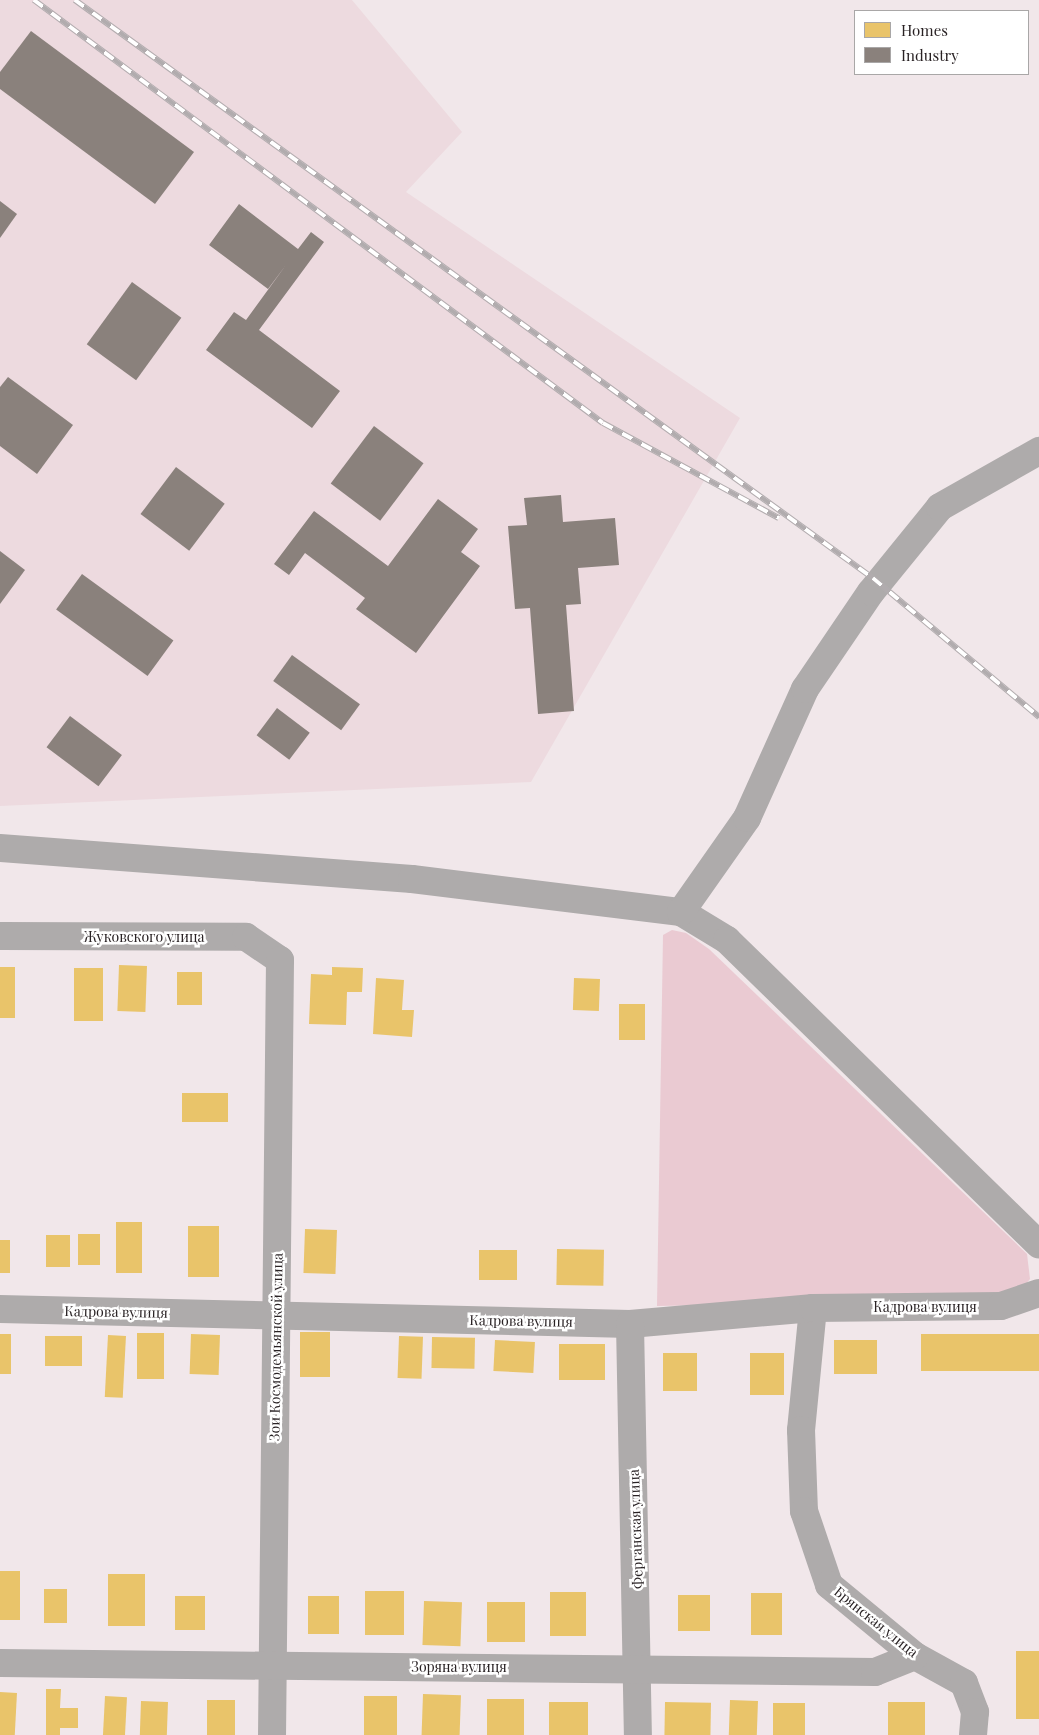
<!DOCTYPE html>
<html>
<head>
<meta charset="utf-8">
<style>
	body { margin:0 }
	#map { position:relative; width:1039px; height:1735px; overflow:hidden; background:#f1e7ea; font-family:"Playfair Display",serif }
	div>[style] { position:absolute }
	.built>* { inset:0; background:#eddadf }
	.green>* { inset:0; background:#eacad2 }
	.homes>* { inset:0; background:#e9c46a; transform-origin:0 0 }
	.industry>* { inset:0; background:#8a817c; transform-origin:0 0 }
	.minor>* { height:28px; margin:-14px; padding:0 14px; transform-origin:14px; border-radius:14px; background:#aeabab }
	.rail>* { height:5.5px; margin-top:-2.75px; transform-origin:0; background:repeating-linear-gradient(90deg,#fff 0 11px,#b1acae 0 22px); box-sizing:border-box; border-block:1px solid #b1acae }
	span { translate:-50% -50%; white-space:nowrap; text-align:center; line-height:1.15; -webkit-text-stroke:5px #fff; paint-order:stroke }
	.street-label { font-size:14px; color:#292224 }
	.legend { position:absolute; left:854px; top:10px; width:175px; height:65px; box-sizing:border-box; background:#fff; border:1px solid #a9a7a7; margin:0; padding:6px 9px; list-style:none; font-size:15px; color:#292224 }
	.legend li { display:flex; align-items:center; gap:10px; height:25px }
	.legend b { width:25px; border:1px solid #a9a7a7 }
</style>
</head>
<body>
<div id="map">
	<div class="built">
		<div style="clip-path:polygon(0 0,352px 0,462px 132px,406px 192px,740px 418px,531px 782px,0 806px)"></div>
	</div>
	<div class="green">
		<div style="clip-path:polygon(672px 930px,686px 933px,709px 949px,1027px 1254px,1030px 1279px,1021px 1290px,994px 1300px,657px 1306px,663px 935px)"></div>
	</div>
	<div class="homes">
		<div style="left:119px;top:965px;width:28px;height:46px;rotate:2deg"></div>
		<div style="left:0;top:967px;width:15px;height:51px"></div>
		<div style="clip-path:polygon(332px 967px,363px 968px,362px 992px,347px 992px,346px 1025px,309px 1024px,311px 974px,332px 975px)"></div>
		<div style="left:74px;top:968px;width:29px;height:53px"></div>
		<div style="left:177px;top:972px;width:25px;height:33px"></div>
		<div style="clip-path:polygon(376px 978px,404px 980px,402px 1010px,414px 1010px,412px 1037px,373px 1034px)"></div>
		<div style="left:574px;top:978px;width:26px;height:32px;rotate:2deg"></div>
		<div style="left:619px;top:1004px;width:26px;height:36px"></div>
		<div style="left:182px;top:1093px;width:46px;height:29px"></div>
		<div style="left:116px;top:1222px;width:26px;height:51px"></div>
		<div style="left:188px;top:1226px;width:31px;height:51px"></div>
		<div style="left:305px;top:1229px;width:32px;height:44px;rotate:2deg"></div>
		<div style="left:78px;top:1234px;width:22px;height:31px"></div>
		<div style="left:46px;top:1235px;width:24px;height:32px"></div>
		<div style="left:0;top:1240px;width:10px;height:33px"></div>
		<div style="left:557px;top:1249px;width:47px;height:36px;rotate:1deg"></div>
		<div style="left:479px;top:1250px;width:38px;height:30px"></div>
		<div style="left:300px;top:1332px;width:30px;height:45px"></div>
		<div style="left:137px;top:1333px;width:27px;height:46px"></div>
		<div style="left:0;top:1334px;width:11px;height:40px"></div>
		<div style="left:191px;top:1334px;width:29px;height:40px;rotate:2deg"></div>
		<div style="left:921px;top:1334px;width:118px;height:37px"></div>
		<div style="left:108px;top:1335px;width:18px;height:62px;rotate:3deg"></div>
		<div style="left:45px;top:1336px;width:37px;height:30px"></div>
		<div style="left:399px;top:1336px;width:24px;height:42px;rotate:2deg"></div>
		<div style="left:432px;top:1337px;width:43px;height:31px;rotate:1deg"></div>
		<div style="left:495px;top:1340px;width:40px;height:31px;rotate:3deg"></div>
		<div style="left:834px;top:1340px;width:43px;height:34px"></div>
		<div style="left:559px;top:1344px;width:46px;height:36px"></div>
		<div style="left:663px;top:1353px;width:34px;height:38px"></div>
		<div style="left:750px;top:1353px;width:34px;height:42px"></div>
		<div style="left:0;top:1571px;width:20px;height:49px"></div>
		<div style="left:108px;top:1574px;width:37px;height:52px"></div>
		<div style="left:44px;top:1589px;width:23px;height:34px"></div>
		<div style="left:365px;top:1591px;width:39px;height:44px"></div>
		<div style="left:550px;top:1592px;width:36px;height:44px"></div>
		<div style="left:751px;top:1593px;width:31px;height:42px"></div>
		<div style="left:678px;top:1595px;width:32px;height:36px"></div>
		<div style="left:175px;top:1596px;width:30px;height:34px"></div>
		<div style="left:308px;top:1596px;width:31px;height:38px"></div>
		<div style="left:424px;top:1601px;width:38px;height:44px;rotate:2deg"></div>
		<div style="left:487px;top:1602px;width:38px;height:40px"></div>
		<div style="left:1016px;top:1651px;width:23px;height:68px"></div>
		<div style="clip-path:polygon(46px 1689px,61px 1689px,60px 1708px,78px 1708px,78px 1728px,60px 1728px,60px 1735px,46px 1735px)"></div>
		<div style="left:0;top:1692px;width:17px;height:43px;rotate:3deg"></div>
		<div style="left:423px;top:1694px;width:38px;height:41px;rotate:2deg"></div>
		<div style="left:105px;top:1696px;width:22px;height:39px;rotate:3deg"></div>
		<div style="left:364px;top:1696px;width:33px;height:39px"></div>
		<div style="left:487px;top:1699px;width:37px;height:36px"></div>
		<div style="left:207px;top:1700px;width:28px;height:35px"></div>
		<div style="left:730px;top:1700px;width:28px;height:35px;rotate:2deg"></div>
		<div style="left:141px;top:1701px;width:27px;height:34px;rotate:2deg"></div>
		<div style="left:549px;top:1702px;width:39px;height:33px"></div>
		<div style="left:665px;top:1702px;width:46px;height:33px;rotate:1deg"></div>
		<div style="left:888px;top:1702px;width:37px;height:33px"></div>
		<div style="left:773px;top:1703px;width:32px;height:32px"></div>
	</div>
	<div class="industry">
		<div style="clip-path:polygon(31px 31px,194px 152px,155px 204px,0 89px,0 72px)"></div>
		<div style="clip-path:polygon(0 201px,17px 214px,0 238px)"></div>
		<div style="clip-path:polygon(239px 204px,298px 249px,311px 232px,324px 242px,259px 330px,340px 391px,312px 428px,206px 350px,234px 312px,246px 320px,286px 265px,268px 289px,209px 245px)"></div>
		<div style="left:132px;top:282px;width:61px;height:77px;rotate:36deg"></div>
		<div style="clip-path:polygon(8px 377px,73px 425px,37px 474px,0 446px,0 387px)"></div>
		<div style="left:374px;top:426px;width:62px;height:72px;rotate:37deg"></div>
		<div style="left:176px;top:467px;width:61px;height:59px;rotate:37deg"></div>
		<div style="clip-path:polygon(561px 495px,563px 522px,615px 518px,619px 565px,578px 568px,581px 604px,566px 605px,574px 711px,538px 714px,530px 608px,515px 609px,508px 526px,527px 525px,524px 498px)"></div>
		<div style="clip-path:polygon(438px 499px,478px 529px,461px 552px,480px 566px,416px 653px,356px 609px,365px 598px,305px 553px,289px 575px,274px 564px,314px 511px,388px 566px)"></div>
		<div style="clip-path:polygon(0 551px,25px 570px,0 604px)"></div>
		<div style="left:82px;top:574px;width:113px;height:44px;rotate:36deg"></div>
		<div style="left:292px;top:655px;width:84px;height:32px;rotate:36deg"></div>
		<div style="left:277px;top:708px;width:41px;height:34px;rotate:37deg"></div>
		<div style="left:70px;top:716px;width:65px;height:39px;rotate:37deg"></div>
	</div>
	<div class="minor">
		<div style="left:0;top:848px;width:413px;rotate:4.3deg"></div>
		<div style="left:412px;top:879px;width:271px;rotate:7deg"></div>
		<div style="left:681px;top:912px;width:54px;rotate:31.3deg"></div>
		<div style="left:727px;top:940px;width:436px;rotate:44.3deg"></div>
		<div style="left:681px;top:912px;width:115px;rotate:-54.9deg"></div>
		<div style="left:747px;top:818px;width:141px;rotate:-65.8deg"></div>
		<div style="left:805px;top:689px;width:117px;rotate:-55.8deg"></div>
		<div style="left:871px;top:592px;width:109px;rotate:-50.9deg"></div>
		<div style="left:940px;top:507px;width:114px;rotate:-29.5deg"></div>
		<div style="left:0;top:936px;width:246px;rotate:0.2deg"></div>
		<div style="left:246px;top:937px;width:41px;rotate:34.1deg"></div>
		<div style="left:280px;top:960px;width:775px;rotate:90.59deg"></div>
		<div style="left:813px;top:1308px;width:123px;rotate:95.6deg"></div>
		<div style="left:801px;top:1430px;width:81px;rotate:87.9deg"></div>
		<div style="left:804px;top:1511px;width:78px;rotate:71.3deg"></div>
		<div style="left:829px;top:1585px;width:112px;rotate:39.5deg"></div>
		<div style="left:915px;top:1656px;width:56px;rotate:28.9deg"></div>
		<div style="left:964px;top:1683px;width:31px;rotate:69deg"></div>
		<div style="left:975px;top:1712px;width:23px;rotate:95deg"></div>
		<div style="left:0;top:1309px;width:630px;rotate:1.36deg"></div>
		<div style="left:630px;top:1324px;width:184px;rotate:-5deg"></div>
		<div style="left:813px;top:1308px;width:188px;rotate:-0.6deg"></div>
		<div style="left:1001px;top:1306px;width:40px;rotate:-18.9deg"></div>
		<div style="left:630px;top:1324px;width:411px;rotate:88.9deg"></div>
		<div style="left:0;top:1663px;width:875px;rotate:0.59deg"></div>
		<div style="left:875px;top:1672px;width:43px;rotate:-21.8deg"></div>
	</div>
	<div class="rail">
		<div style="left:34px;top:0;width:709px;rotate:36.63deg"></div>
		<div style="left:603px;top:423px;width:200px;rotate:28.4deg"></div>
		<div style="left:75px;top:0;width:985px;rotate:35.92deg"></div>
		<div style="left:873px;top:578px;width:217px;rotate:39.9deg"></div>
	</div>
	<div class="street-label">
		<span style="left:144px;top:937px">Жуковского улица</span>
		<span style="left:925px;top:1307px">Кадрова вулиця</span>
		<span style="left:116px;top:1312px;rotate:1deg">Кадрова вулиця</span>
		<span style="left:521px;top:1321px;rotate:1deg">Кадрова вулиця</span>
		<span style="left:276px;top:1347px;rotate:-89deg">Зои Космодемьянской улица</span>
		<span style="left:636px;top:1529px;rotate:-92deg">Ферганская улица</span>
		<span style="left:876px;top:1622px;rotate:39deg">Брянская улица</span>
		<span style="left:459px;top:1667px">Зоряна вулиця</span>
	</div>
	<ul class="legend">
	<li><b style="height:14px;background:#e9c46a"></b>Homes</li>
	<li><b style="height:14px;background:#8a817c"></b>Industry</li>
	</ul>
</div>
</body>
</html>
